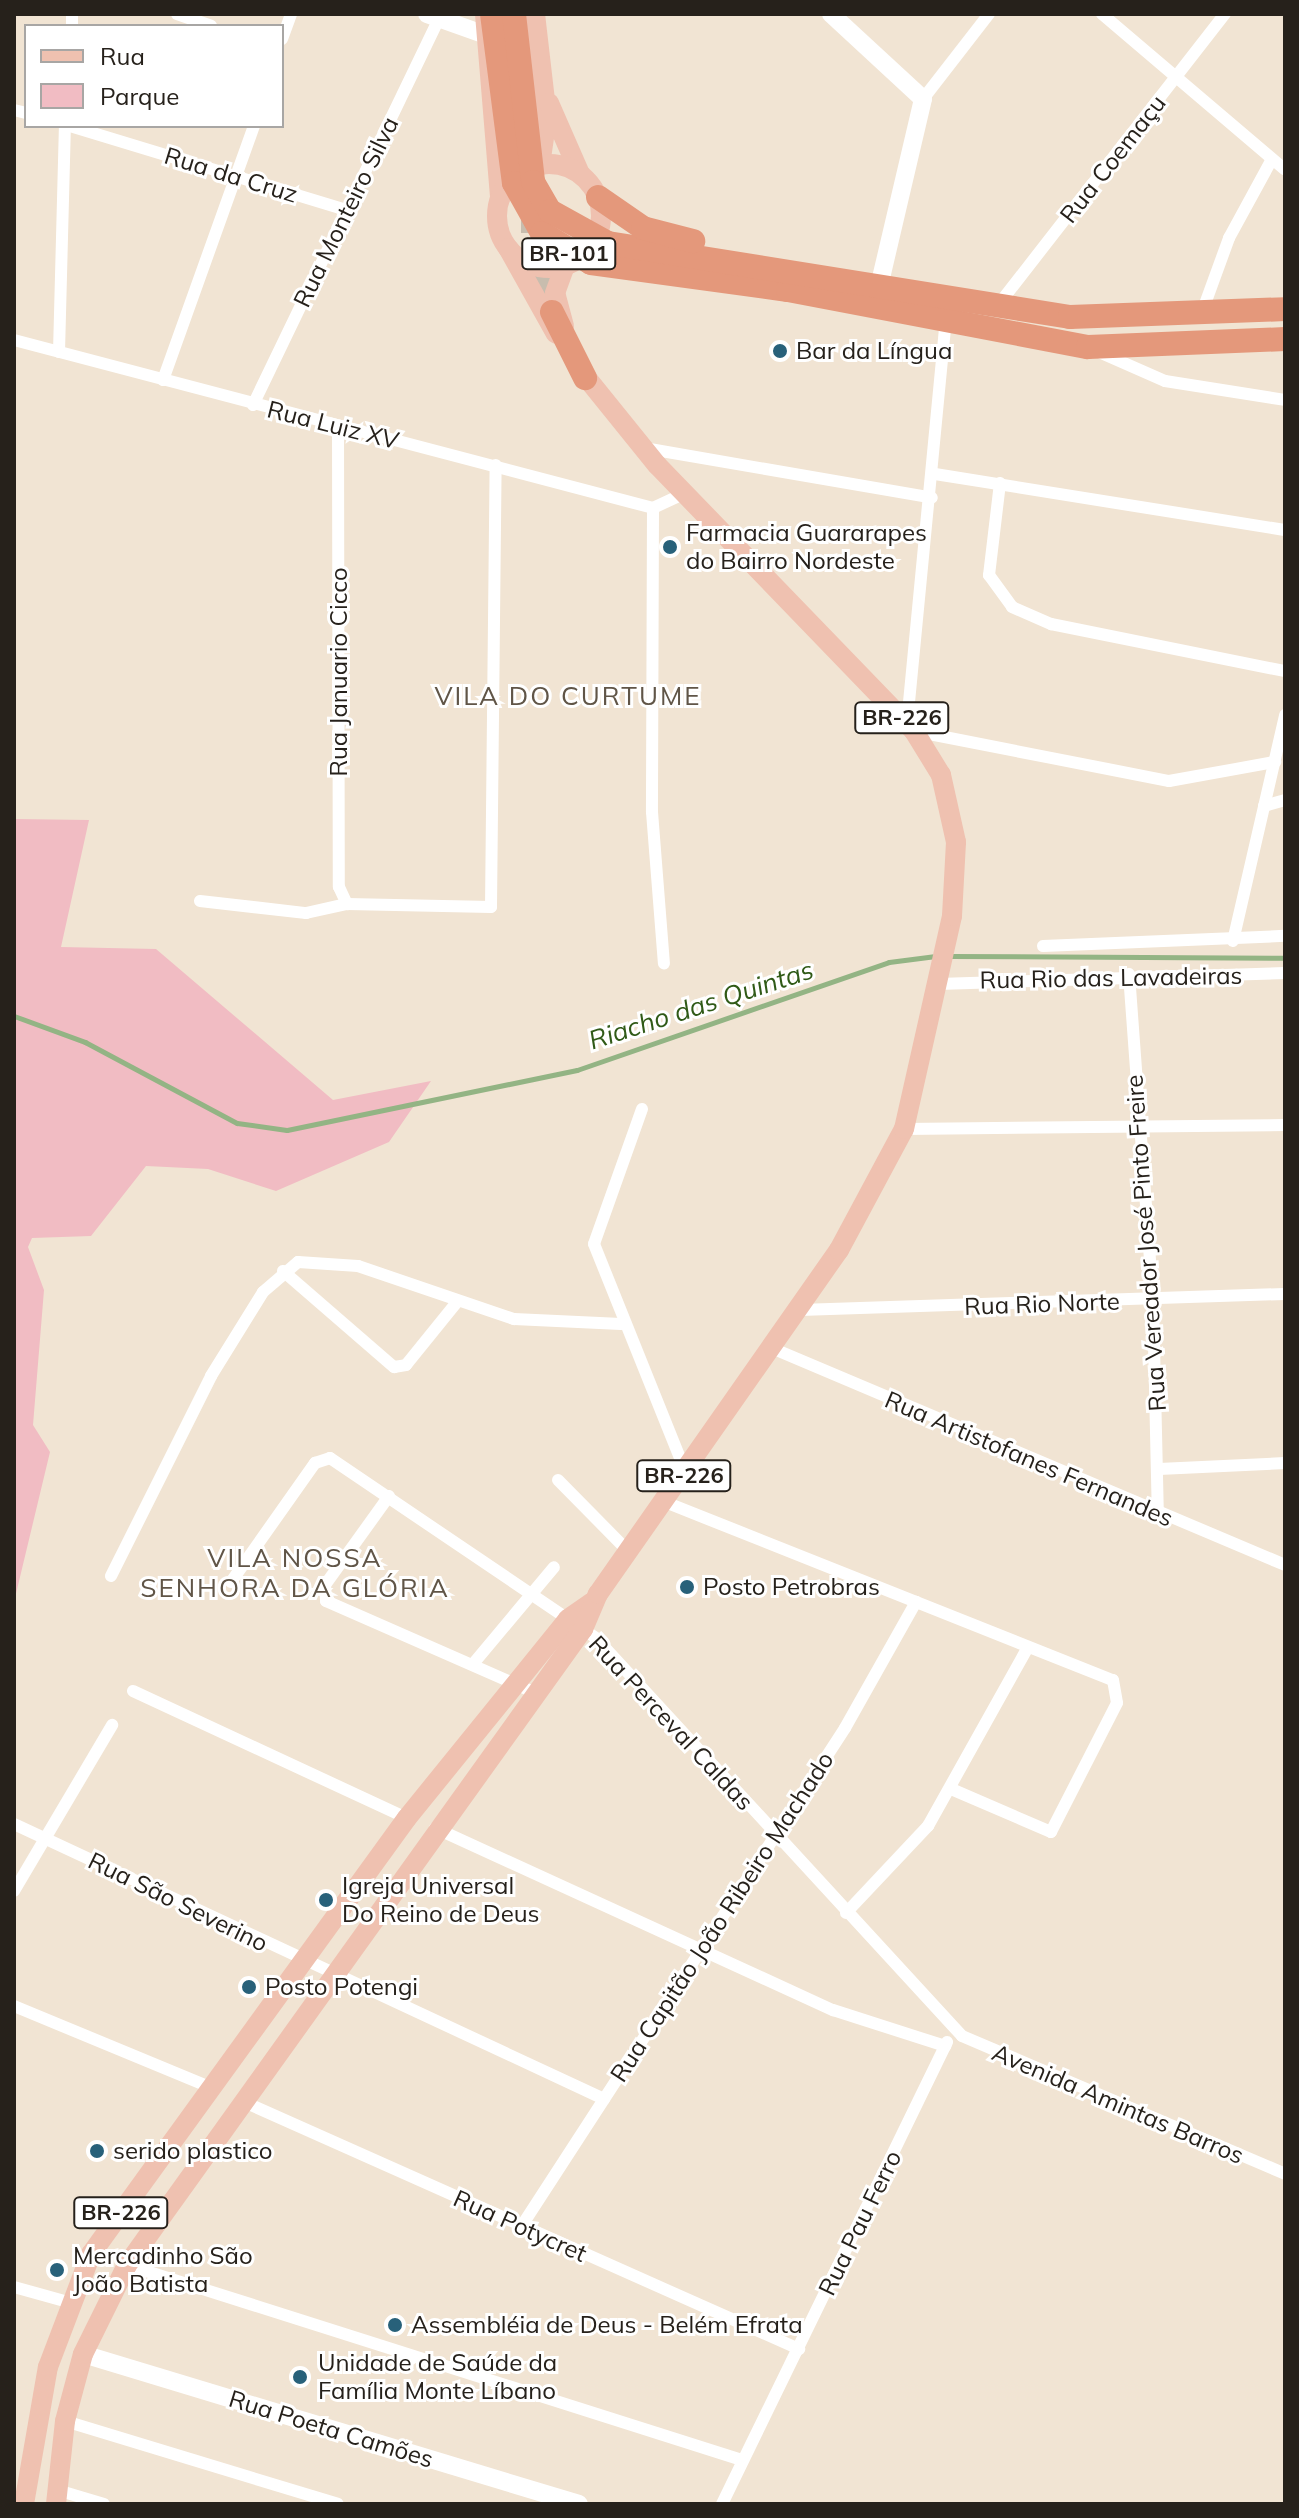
<!DOCTYPE html>
<html>
<head>
<meta charset="utf-8">
<style>
	body { margin:0 }
	#map { position:relative; width:1299px; height:2518px; overflow:hidden; background:#f1e4d3; font-family:Mulish,sans-serif }
	div>[style] { position:absolute }
	.green>* { inset:0; background:#f1bcc3 }
	.stream>* { height:5px; margin:-2.5px; padding:0 2.5px; transform-origin:2.5px; border-radius:2.5px; background:#93b484 }
	.highway-tunnel>* { height:24px; margin-top:-12px; transform-origin:0; background:repeating-linear-gradient(90deg,#c8bdae 0 24px,transparent 0 36px) }
	.street>* { height:12px; margin:-6px; padding:0 6px; transform-origin:6px; border-radius:6px; background:#fff }
	.secondary>* { height:18px; margin:-9px; padding:0 9px; transform-origin:9px; border-radius:9px; background:#fff }
	.primary>* { height:20px; margin:-10px; padding:0 10px; transform-origin:10px; border-radius:10px; background:#efc1b0 }
	.primary>.ring { margin:-10px; padding:0; box-sizing:content-box; background:none; border:20px solid #efc1b0; border-radius:50% }
	.highway>* { height:24px; margin:-12px; padding:0 12px; transform-origin:12px; border-radius:12px; background:#e4987b }
	.dots>* { width:22px; height:22px; translate:-50% -50%; box-sizing:border-box; border:4px solid #fff; border-radius:50% }
	span { translate:-50% -50%; white-space:nowrap; text-align:center; line-height:1.15; -webkit-text-stroke:6px #fff; paint-order:stroke }
	.shield-label span { padding:2px 6px; background:#fff; border:2px solid; border-radius:6px; -webkit-text-stroke-width:0 }
	.shield-label { font-size:22px; color:#26211b; font-weight:700 }
	.street-label { font-size:24px; color:#26211b }
	.poi-label { font-size:24px; color:#26211b }
	.left { translate:0 -50%; text-align:left }
	.neighbourhood-label { font-size:26px; color:#605547; letter-spacing:2px }
	.water-label { font-size:26px; color:#305a17; font-style:italic }
	.frame { position:absolute; inset:0; border:16px solid #26211b; pointer-events:none }
	.legend { position:absolute; left:24px; top:24px; width:260px; height:104px; box-sizing:border-box; background:#fff; border:2px solid #a8a6a4; margin:0; padding:10px 14px; list-style:none; font-size:24px; color:#26211b }
	.legend li { display:flex; align-items:center; gap:16px; height:40px }
	.legend b { width:40px; border:2px solid #a8a6a4 }
</style>
</head>
<body>
<div id="map">
	<div class="green">
		<div style="clip-path:polygon(14px 819px,89px 820px,61px 947px,156px 949px,333px 1100px,431px 1081px,389px 1142px,276px 1191px,208px 1169px,146px 1166px,91px 1236px,32px 1238px,28px 1247px,44px 1290px,33px 1425px,50px 1452px,14px 1602px)"></div>
	</div>
	<div class="stream">
		<div style="left:950px;top:956px;width:335px;rotate:0.3deg"></div>
		<div style="left:14px;top:1016px;width:76px;rotate:20.1deg"></div>
		<div style="left:85px;top:1042px;width:172px;rotate:28.1deg"></div>
		<div style="left:237px;top:1123px;width:50px;rotate:8deg"></div>
		<div style="left:287px;top:1130px;width:296px;rotate:-11.7deg"></div>
		<div style="left:577px;top:1070px;width:330px;rotate:-19.1deg"></div>
		<div style="left:889px;top:962px;width:47px;rotate:-7.3deg"></div>
	</div>
	<div class="highway-tunnel">
		<div style="left:533px;top:209px;width:30px;rotate:90deg"></div>
		<div style="left:533px;top:239px;width:75px;rotate:75.4deg"></div>
	</div>
	<div class="street">
		<div style="left:177px;top:14px;width:36px;rotate:19deg"></div>
		<div style="left:1102px;top:14px;width:240px;rotate:40.4deg"></div>
		<div style="left:72px;top:26px;width:12px;rotate:-90deg"></div>
		<div style="left:282px;top:39px;width:27px;rotate:-70deg"></div>
		<div style="left:923px;top:99px;width:108px;rotate:-52.2deg"></div>
		<div style="left:14px;top:110px;width:12px;rotate:14deg"></div>
		<div style="left:70px;top:126px;width:288px;rotate:16.9deg"></div>
		<div style="left:999px;top:304px;width:368px;rotate:-52.1deg"></div>
		<div style="left:1201px;top:315px;width:82px;rotate:-70deg"></div>
		<div style="left:1229px;top:238px;width:90px;rotate:-61.4deg"></div>
		<div style="left:14px;top:340px;width:661px;rotate:14.73deg"></div>
		<div style="left:653px;top:508px;width:35px;rotate:-25deg"></div>
		<div style="left:59px;top:352px;width:226px;rotate:-88.5deg"></div>
		<div style="left:1099px;top:352px;width:72px;rotate:23.7deg"></div>
		<div style="left:1165px;top:381px;width:121px;rotate:9deg"></div>
		<div style="left:163px;top:380px;width:270px;rotate:-70.3deg"></div>
		<div style="left:253px;top:405px;width:428px;rotate:-64.3deg"></div>
		<div style="left:338px;top:426px;width:461px;rotate:89.9deg"></div>
		<div style="left:339px;top:887px;width:19px;rotate:65deg"></div>
		<div style="left:347px;top:904px;width:144px;rotate:1.2deg"></div>
		<div style="left:491px;top:907px;width:442px;rotate:-89.4deg"></div>
		<div style="left:644px;top:448px;width:292px;rotate:9.8deg"></div>
		<div style="left:935px;top:474px;width:354px;rotate:9.1deg"></div>
		<div style="left:1000px;top:483px;width:93px;rotate:96.8deg"></div>
		<div style="left:989px;top:575px;width:39px;rotate:54deg"></div>
		<div style="left:1012px;top:607px;width:43px;rotate:23.6deg"></div>
		<div style="left:1051px;top:624px;width:239px;rotate:11.4deg"></div>
		<div style="left:653px;top:508px;width:304px;rotate:90.2deg"></div>
		<div style="left:652px;top:812px;width:152px;rotate:85.5deg"></div>
		<div style="left:907px;top:723px;width:404px;rotate:-84.5deg"></div>
		<div style="left:914px;top:731px;width:260px;rotate:11.1deg"></div>
		<div style="left:1169px;top:781px;width:108px;rotate:-10.2deg"></div>
		<div style="left:1264px;top:806px;width:22px;rotate:-16deg"></div>
		<div style="left:200px;top:901px;width:107px;rotate:6.5deg"></div>
		<div style="left:306px;top:913px;width:42px;rotate:-12.4deg"></div>
		<div style="left:1233px;top:941px;width:232px;rotate:-77deg"></div>
		<div style="left:1043px;top:946px;width:242px;rotate:-2.4deg"></div>
		<div style="left:1129px;top:974px;width:327px;rotate:85.8deg"></div>
		<div style="left:1153px;top:1300px;width:213px;rotate:88.7deg"></div>
		<div style="left:938px;top:984px;width:347px;rotate:-1.8deg"></div>
		<div style="left:642px;top:1109px;width:143px;rotate:109.6deg"></div>
		<div style="left:594px;top:1244px;width:247px;rotate:68.1deg"></div>
		<div style="left:904px;top:1129px;width:381px;rotate:-0.6deg"></div>
		<div style="left:283px;top:1271px;width:147px;rotate:40.9deg"></div>
		<div style="left:394px;top:1367px;width:12px;rotate:-9deg"></div>
		<div style="left:406px;top:1365px;width:81px;rotate:-51deg"></div>
		<div style="left:800px;top:1310px;width:485px;rotate:-1.9deg"></div>
		<div style="left:774px;top:1349px;width:555px;rotate:22.91deg"></div>
		<div style="left:1159px;top:1469px;width:126px;rotate:-2.7deg"></div>
		<div style="left:558px;top:1480px;width:101px;rotate:45.4deg"></div>
		<div style="left:389px;top:1496px;width:110px;rotate:125.7deg"></div>
		<div style="left:325px;top:1585px;width:16px;rotate:86deg"></div>
		<div style="left:326px;top:1601px;width:229px;rotate:23.7deg"></div>
		<div style="left:665px;top:1502px;width:482px;rotate:21.7deg"></div>
		<div style="left:1113px;top:1680px;width:23px;rotate:80deg"></div>
		<div style="left:1117px;top:1703px;width:145px;rotate:117.1deg"></div>
		<div style="left:1051px;top:1832px;width:109px;rotate:-156.7deg"></div>
		<div style="left:111px;top:1576px;width:224px;rotate:-63.4deg"></div>
		<div style="left:211px;top:1376px;width:99px;rotate:-58.2deg"></div>
		<div style="left:263px;top:1292px;width:46px;rotate:-40.6deg"></div>
		<div style="left:298px;top:1262px;width:60px;rotate:3.8deg"></div>
		<div style="left:358px;top:1266px;width:165px;rotate:18.8deg"></div>
		<div style="left:514px;top:1319px;width:107px;rotate:2.7deg"></div>
		<div style="left:231px;top:1582px;width:146px;rotate:-54.8deg"></div>
		<div style="left:315px;top:1463px;width:16px;rotate:-18deg"></div>
		<div style="left:330px;top:1458px;width:323px;rotate:34.1deg"></div>
		<div style="left:597px;top:1639px;width:539px;rotate:47.4deg"></div>
		<div style="left:962px;top:2036px;width:351px;rotate:23.1deg"></div>
		<div style="left:473px;top:1664px;width:126px;rotate:-50.1deg"></div>
		<div style="left:133px;top:1691px;width:302px;rotate:24.9deg"></div>
		<div style="left:14px;top:1824px;width:651px;rotate:24.99deg"></div>
		<div style="left:435px;top:1828px;width:438px;rotate:24.6deg"></div>
		<div style="left:833px;top:2010px;width:118px;rotate:17.8deg"></div>
		<div style="left:14px;top:1891px;width:193px;rotate:-59.4deg"></div>
		<div style="left:846px;top:1913px;width:120px;rotate:-46.7deg"></div>
		<div style="left:928px;top:1826px;width:205px;rotate:-60.8deg"></div>
		<div style="left:14px;top:2006px;width:217px;rotate:22.5deg"></div>
		<div style="left:242px;top:2101px;width:610px;rotate:24deg"></div>
		<div style="left:521px;top:2227px;width:595px;rotate:-57deg"></div>
		<div style="left:845px;top:1728px;width:145px;rotate:-60.6deg"></div>
		<div style="left:127px;top:2265px;width:645px;rotate:17.59deg"></div>
		<div style="left:14px;top:2287px;width:56px;rotate:15.5deg"></div>
		<div style="left:65px;top:2421px;width:285px;rotate:16.9deg"></div>
		<div style="left:57px;top:2490px;width:49px;rotate:16.6deg"></div>
		<div style="left:722px;top:2504px;width:514px;rotate:-64.03deg"></div>
	</div>
	<div class="secondary">
		<div style="left:427px;top:14px;width:59px;rotate:19.7deg"></div>
		<div style="left:831px;top:14px;width:125px;rotate:42.7deg"></div>
		<div style="left:923px;top:99px;width:192px;rotate:103.2deg"></div>
		<div style="left:83px;top:2354px;width:518px;rotate:16.83deg"></div>
	</div>
	<div class="primary">
		<div style="left:485px;top:14px;width:185px;rotate:85.3deg"></div>
		<div style="left:535px;top:14px;width:104px;rotate:83.4deg"></div>
		<div style="left:547px;top:117px;width:49px;rotate:98.3deg"></div>
		<div style="left:549px;top:103px;width:77px;rotate:66.4deg"></div>
		<div class="ring" style="left:497px;top:164px;width:84px;height:84px"></div>
		<div style="left:508px;top:248px;width:98px;rotate:60.8deg"></div>
		<div style="left:564px;top:326px;width:34px;rotate:-105deg"></div>
		<div style="left:555px;top:293px;width:30px;rotate:-70deg"></div>
		<div style="left:24px;top:2504px;width:139px;rotate:-80.1deg"></div>
		<div style="left:48px;top:2367px;width:121px;rotate:-69.2deg"></div>
		<div style="left:91px;top:2254px;width:538px;rotate:-54.07deg"></div>
		<div style="left:407px;top:1818px;width:256px;rotate:-51deg"></div>
		<div style="left:568px;top:1619px;width:29px;rotate:-35deg"></div>
		<div style="left:56px;top:2504px;width:83px;rotate:-83.8deg"></div>
		<div style="left:65px;top:2421px;width:69px;rotate:-75deg"></div>
		<div style="left:83px;top:2354px;width:99px;rotate:-63.7deg"></div>
		<div style="left:127px;top:2265px;width:783px;rotate:-54.36deg"></div>
		<div style="left:583px;top:1629px;width:38px;rotate:-67deg"></div>
		<div style="left:598px;top:1594px;width:420px;rotate:-55deg"></div>
		<div style="left:839px;top:1250px;width:137px;rotate:-61.8deg"></div>
		<div style="left:904px;top:1129px;width:218px;rotate:-77.3deg"></div>
		<div style="left:952px;top:916px;width:74px;rotate:-86.9deg"></div>
		<div style="left:956px;top:842px;width:69px;rotate:-102.6deg"></div>
		<div style="left:941px;top:775px;width:52px;rotate:-121.5deg"></div>
		<div style="left:914px;top:731px;width:370px;rotate:-134deg"></div>
		<div style="left:657px;top:465px;width:126px;rotate:-128.9deg"></div>
	</div>
	<div class="highway">
		<div style="left:492px;top:14px;width:170px;rotate:82.6deg"></div>
		<div style="left:514px;top:183px;width:57px;rotate:60.8deg"></div>
		<div style="left:542px;top:233px;width:57px;rotate:31.5deg"></div>
		<div style="left:591px;top:263px;width:199px;rotate:7.8deg"></div>
		<div style="left:788px;top:290px;width:305px;rotate:10.8deg"></div>
		<div style="left:1088px;top:347px;width:197px;rotate:-2.3deg"></div>
		<div style="left:514px;top:14px;width:169px;rotate:83.5deg"></div>
		<div style="left:533px;top:182px;width:34px;rotate:60deg"></div>
		<div style="left:550px;top:211px;width:66px;rotate:28.9deg"></div>
		<div style="left:608px;top:243px;width:468px;rotate:9.1deg"></div>
		<div style="left:1070px;top:317px;width:215px;rotate:-2.1deg"></div>
		<div style="left:598px;top:197px;width:55px;rotate:34.6deg"></div>
		<div style="left:643px;top:228px;width:52px;rotate:14.6deg"></div>
		<div style="left:552px;top:312px;width:74px;rotate:63.4deg"></div>
	</div>
	<div class="dots">
		<div style="left:780px;top:351px;background:#28617a"></div>
		<div style="left:670px;top:547px;background:#28617a"></div>
		<div style="left:687px;top:1587px;background:#28617a"></div>
		<div style="left:326px;top:1900px;background:#28617a"></div>
		<div style="left:249px;top:1987px;background:#28617a"></div>
		<div style="left:97px;top:2151px;background:#28617a"></div>
		<div style="left:57px;top:2270px;background:#28617a"></div>
		<div style="left:395px;top:2325px;background:#28617a"></div>
		<div style="left:300px;top:2377px;background:#28617a"></div>
	</div>
	<div class="shield-label">
		<span style="left:569px;top:254px">BR-101</span>
		<span style="left:902px;top:718px">BR-226</span>
		<span style="left:684px;top:1476px">BR-226</span>
		<span style="left:121px;top:2213px">BR-226</span>
	</div>
	<div class="street-label">
		<span style="left:1113px;top:159px;rotate:-52deg">Rua Coemaçu</span>
		<span style="left:231px;top:175px;rotate:17deg">Rua da Cruz</span>
		<span style="left:346px;top:212px;rotate:-64deg">Rua Monteiro Silva</span>
		<span style="left:333px;top:425px;rotate:14deg">Rua Luiz XV</span>
		<span style="left:339px;top:672px;rotate:-90deg">Rua Januario Cicco</span>
		<span style="left:1111px;top:978px;rotate:-1deg">Rua Rio das Lavadeiras</span>
		<span style="left:1146px;top:1243px;rotate:-94deg">Rua Vereador José Pinto Freire</span>
		<span style="left:1042px;top:1304px;rotate:-2deg">Rua Rio Norte</span>
		<span style="left:1029px;top:1459px;rotate:23deg">Rua Artistofanes Fernandes</span>
		<span style="left:671px;top:1723px;rotate:47deg">Rua Perceval Caldas</span>
		<span style="left:178px;top:1902px;rotate:26deg">Rua São Severino</span>
		<span style="left:722px;top:1917px;rotate:-57deg">Rua Capitão João Ribeiro Machado</span>
		<span style="left:1118px;top:2104px;rotate:23deg">Avenida Amintas Barros</span>
		<span style="left:860px;top:2223px;rotate:-64deg">Rua Pau Ferro</span>
		<span style="left:520px;top:2226px;rotate:24deg">Rua Potycret</span>
		<span style="left:331px;top:2429px;rotate:17deg">Rua Poeta Camões</span>
	</div>
	<div class="poi-label">
		<span class="left" style="left:796px;top:351px">Bar da Língua</span>
		<span class="left" style="left:686px;top:547px">Farmacia Guararapes<br>do Bairro Nordeste</span>
		<span class="left" style="left:703px;top:1587px">Posto Petrobras</span>
		<span class="left" style="left:342px;top:1900px">Igreja Universal<br>Do Reino de Deus</span>
		<span class="left" style="left:265px;top:1987px">Posto Potengi</span>
		<span class="left" style="left:113px;top:2151px">serido plastico</span>
		<span class="left" style="left:73px;top:2270px">Mercadinho São<br>João Batista</span>
		<span class="left" style="left:411px;top:2325px">Assembléia de Deus - Belém Efrata</span>
		<span class="left" style="left:318px;top:2377px">Unidade de Saúde da<br>Família Monte Líbano</span>
	</div>
	<div class="neighbourhood-label">
		<span style="left:568px;top:696px">VILA DO CURTUME</span>
		<span style="left:295px;top:1573px">VILA NOSSA<br>SENHORA DA GLÓRIA</span>
	</div>
	<div class="water-label">
		<span style="left:701px;top:1005px;rotate:-18deg">Riacho das Quintas</span>
	</div>
	<div class="frame"></div>
	<ul class="legend">
	<li><b style="height:10px;background:#efc1b0"></b>Rua</li>
	<li><b style="height:22px;background:#f1bcc3"></b>Parque</li>
	</ul>
</div>
</body>
</html>
